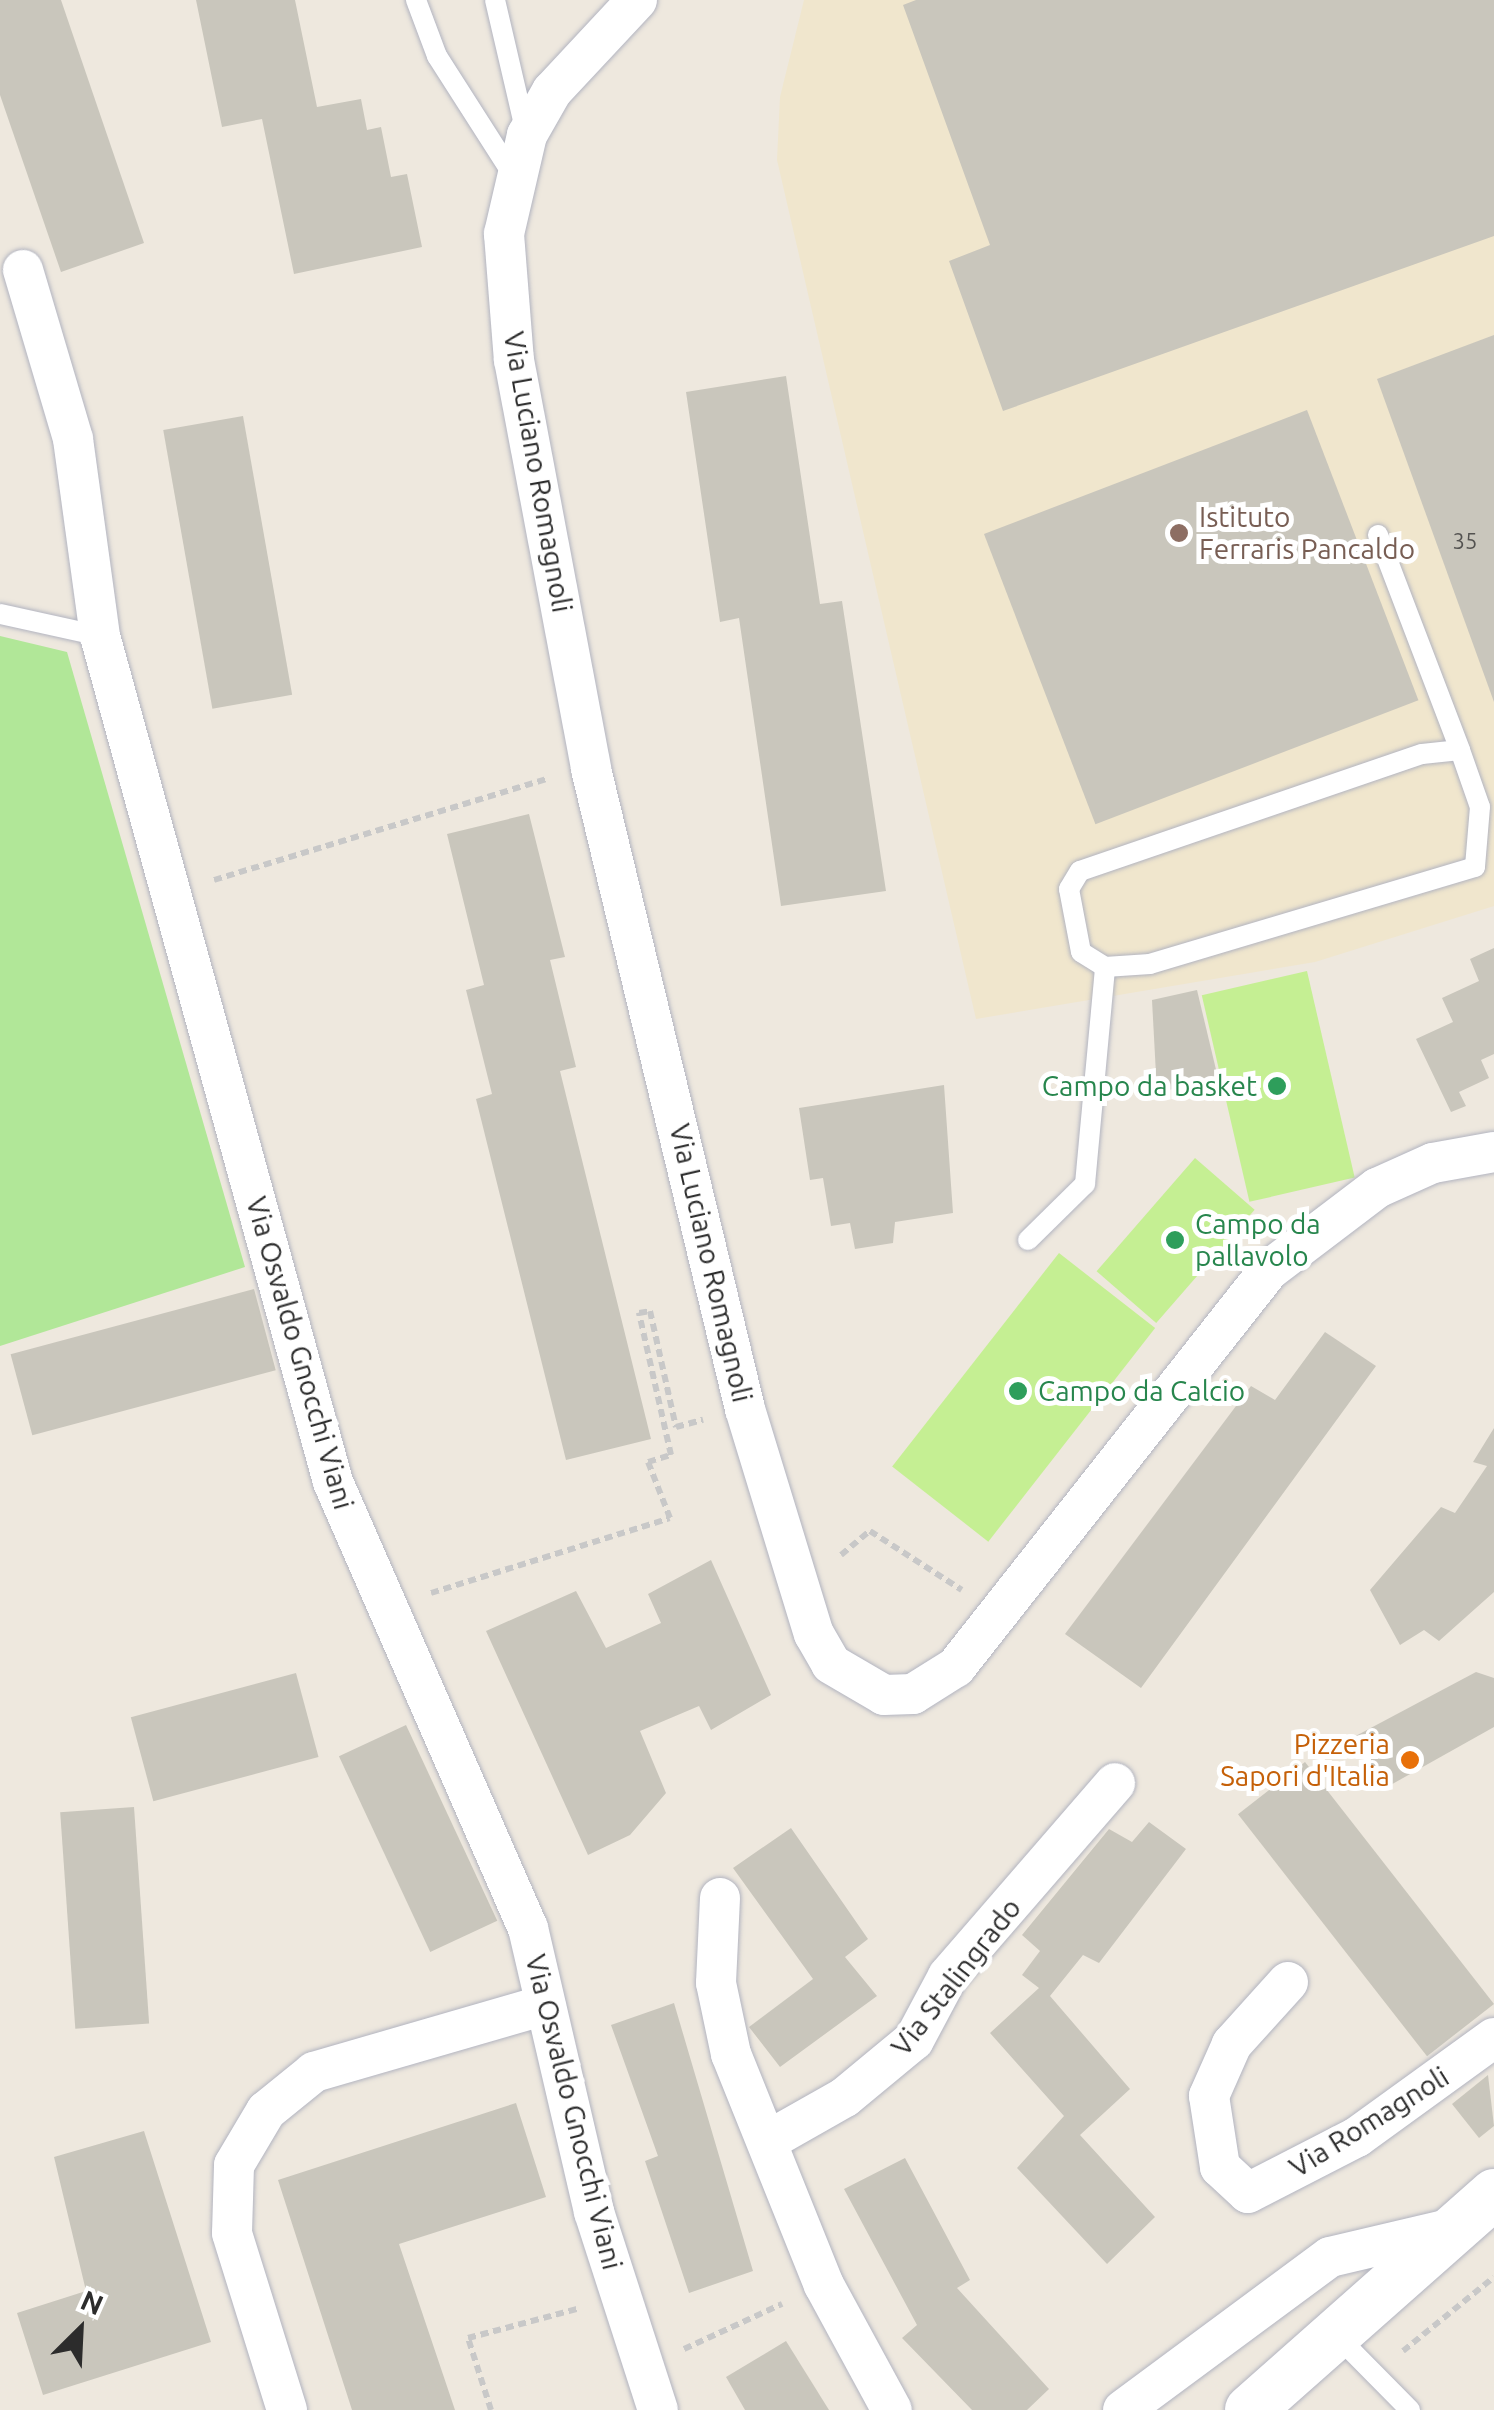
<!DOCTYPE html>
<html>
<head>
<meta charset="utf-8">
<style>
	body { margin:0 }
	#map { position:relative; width:1494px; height:2410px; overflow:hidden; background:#eee8de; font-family:Ubuntu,sans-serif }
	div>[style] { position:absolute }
	.education>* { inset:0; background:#f0e6cd }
	.green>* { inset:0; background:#b1e798 }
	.pitch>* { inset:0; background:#c5ef93; transform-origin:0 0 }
	.building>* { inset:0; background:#c9c6bc; transform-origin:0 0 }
	.path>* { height:6px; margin-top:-3px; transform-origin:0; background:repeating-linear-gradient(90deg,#c8c8c8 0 8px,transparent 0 13px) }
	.roads { filter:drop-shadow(0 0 2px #b2b4c0) drop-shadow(0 0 2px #b2b4c0) }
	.service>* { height:20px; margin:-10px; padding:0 10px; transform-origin:10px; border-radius:10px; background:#fff }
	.minor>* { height:40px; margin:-20px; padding:0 20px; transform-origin:20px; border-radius:20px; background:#fff }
	.tertiary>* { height:50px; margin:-25px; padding:0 25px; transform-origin:25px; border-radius:25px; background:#fff }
	.dots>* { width:28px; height:28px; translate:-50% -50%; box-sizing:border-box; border:5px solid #fff; border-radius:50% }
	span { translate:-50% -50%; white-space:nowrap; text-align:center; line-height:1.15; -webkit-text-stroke:10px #fff; paint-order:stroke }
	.number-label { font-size:22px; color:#535250 }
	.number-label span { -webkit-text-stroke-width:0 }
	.street-label { font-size:28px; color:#2c2c2c }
	.education-label { font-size:28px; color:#785e54 }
	.left { translate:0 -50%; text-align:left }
	.leisure-label { font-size:28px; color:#27864d }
	.right { translate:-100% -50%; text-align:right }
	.food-label { font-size:28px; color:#c56008 }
	.north { position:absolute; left:30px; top:2280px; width:100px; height:100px; -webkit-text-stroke:8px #fff; paint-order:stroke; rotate:24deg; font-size:28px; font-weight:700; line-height:40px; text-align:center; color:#2c2c2c }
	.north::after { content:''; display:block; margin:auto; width:35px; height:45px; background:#2c2c2c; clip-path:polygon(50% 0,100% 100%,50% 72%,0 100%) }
</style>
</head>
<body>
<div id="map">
	<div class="education">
		<div style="clip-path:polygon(804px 0,1494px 0,1494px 906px,1315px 962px,976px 1019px,777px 160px,780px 97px)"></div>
	</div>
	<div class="green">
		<div style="clip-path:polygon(0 636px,67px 652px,245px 1267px,0 1346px)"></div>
	</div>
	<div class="pitch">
		<div style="left:1307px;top:971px;width:212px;height:108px;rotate:77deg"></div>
		<div style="left:1195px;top:1158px;width:79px;height:150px;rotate:41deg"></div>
		<div style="left:1059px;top:1253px;width:122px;height:271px;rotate:38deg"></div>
	</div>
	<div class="building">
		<div style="clip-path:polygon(0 0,61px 0,144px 243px,61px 272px,0 95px)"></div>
		<div style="clip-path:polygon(196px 0,295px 0,317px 107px,361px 99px,367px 130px,381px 127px,391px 177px,407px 174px,422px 247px,294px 274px,262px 119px,222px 127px)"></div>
		<div style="clip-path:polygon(916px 0,1494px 0,1494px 236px,1003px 411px,949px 261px,990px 245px,903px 5px)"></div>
		<div style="clip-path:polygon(1494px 335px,1494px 702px,1377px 379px)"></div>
		<div style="clip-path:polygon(786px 376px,820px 604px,842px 601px,886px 891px,781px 906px,739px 618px,720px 622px,686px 392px)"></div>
		<div style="left:1307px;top:410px;width:311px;height:346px;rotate:69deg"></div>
		<div style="left:243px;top:416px;width:283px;height:81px;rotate:80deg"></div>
		<div style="clip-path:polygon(529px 814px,565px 957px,550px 960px,576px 1067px,560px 1071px,651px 1439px,566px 1460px,476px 1099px,492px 1094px,466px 990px,484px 985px,447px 834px)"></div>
		<div style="clip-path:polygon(1494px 948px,1494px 1054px,1481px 1060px,1489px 1078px,1459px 1092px,1466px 1106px,1451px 1112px,1416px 1039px,1453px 1022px,1442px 998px,1479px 981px,1470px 959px)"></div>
		<div style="clip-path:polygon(1197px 990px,1218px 1078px,1157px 1093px,1152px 1000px)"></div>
		<div style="clip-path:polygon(944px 1085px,953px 1213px,895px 1222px,893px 1243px,855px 1249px,850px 1223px,831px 1226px,823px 1178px,810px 1180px,799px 1108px)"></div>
		<div style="left:254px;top:1289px;width:84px;height:252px;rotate:75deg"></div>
		<div style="clip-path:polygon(1325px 1332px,1376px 1366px,1141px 1688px,1065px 1634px,1251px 1386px,1275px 1400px)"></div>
		<div style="clip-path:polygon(1494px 1428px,1494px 1592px,1439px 1641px,1424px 1630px,1400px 1645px,1370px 1590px,1441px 1507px,1455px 1513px,1487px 1466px,1473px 1462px)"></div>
		<div style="clip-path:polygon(711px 1560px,771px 1695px,711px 1730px,699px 1706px,640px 1731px,666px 1793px,630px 1835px,588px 1855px,486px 1631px,576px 1591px,606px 1648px,661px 1623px,648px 1594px)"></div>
		<div style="clip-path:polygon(1476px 1672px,1494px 1678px,1494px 1727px,1387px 1787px,1350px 1739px)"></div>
		<div style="left:296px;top:1673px;width:87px;height:171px;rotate:75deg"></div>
		<div style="left:406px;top:1725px;width:216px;height:74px;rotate:65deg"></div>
		<div style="left:1305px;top:1762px;width:307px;height:85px;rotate:52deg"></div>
		<div style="left:134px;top:1807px;width:217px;height:74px;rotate:86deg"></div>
		<div style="clip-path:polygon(1149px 1822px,1186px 1849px,1099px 1963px,1083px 1955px,1050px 1996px,1130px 2089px,1080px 2135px,1155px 2217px,1107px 2264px,1017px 2168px,1064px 2116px,990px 2033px,1039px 1988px,1022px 1975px,1040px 1951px,1022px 1935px,1109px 1829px,1132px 1842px)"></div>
		<div style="clip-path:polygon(791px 1828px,868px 1939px,845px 1957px,877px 1996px,780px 2067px,749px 2027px,813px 1979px,733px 1868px)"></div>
		<div style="clip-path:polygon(674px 2003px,753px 2271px,689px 2293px,645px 2161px,658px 2156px,611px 2025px)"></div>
		<div style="clip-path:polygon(1488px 2075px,1494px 2126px,1479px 2138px,1452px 2104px)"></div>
		<div style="clip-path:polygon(516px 2103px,546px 2197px,399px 2244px,455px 2410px,352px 2410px,278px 2180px)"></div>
		<div style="clip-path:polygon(144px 2131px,211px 2342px,43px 2395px,17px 2313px,86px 2291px,54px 2157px)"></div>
		<div style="clip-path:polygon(905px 2158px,970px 2280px,957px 2288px,1049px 2389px,1027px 2410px,972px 2410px,902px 2338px,917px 2325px,844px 2189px)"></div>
		<div style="clip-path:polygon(786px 2341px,829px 2410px,745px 2410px,726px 2377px)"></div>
	</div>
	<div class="path">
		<div style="left:214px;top:880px;width:348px;rotate:-16.9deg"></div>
		<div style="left:841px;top:1555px;width:38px;rotate:-40deg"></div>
		<div style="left:870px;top:1531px;width:109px;rotate:32.7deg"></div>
		<div style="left:431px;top:1593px;width:250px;rotate:-17.4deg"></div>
		<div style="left:670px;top:1518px;width:60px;rotate:-111.4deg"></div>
		<div style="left:648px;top:1462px;width:24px;rotate:-17deg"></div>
		<div style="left:671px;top:1455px;width:146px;rotate:-102.7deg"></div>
		<div style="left:639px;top:1313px;width:11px;rotate:-10deg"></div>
		<div style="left:650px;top:1311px;width:119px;rotate:77.4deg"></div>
		<div style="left:676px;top:1427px;width:28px;rotate:-15deg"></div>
		<div style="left:684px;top:2349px;width:108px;rotate:-24.7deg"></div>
		<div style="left:1403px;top:2351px;width:117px;rotate:-39.1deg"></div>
		<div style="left:491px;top:2410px;width:76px;rotate:-107.7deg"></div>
		<div style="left:468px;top:2338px;width:113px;rotate:-14.9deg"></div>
	</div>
	<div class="roads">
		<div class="service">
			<div style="left:416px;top:0;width:60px;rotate:69.4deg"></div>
			<div style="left:437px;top:56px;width:141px;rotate:57.4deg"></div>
			<div style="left:495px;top:0;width:132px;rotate:76.9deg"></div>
			<div style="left:1378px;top:535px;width:230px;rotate:69.1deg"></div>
			<div style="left:1460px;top:750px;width:60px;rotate:70.7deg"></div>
			<div style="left:1480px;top:807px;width:60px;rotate:94.8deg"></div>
			<div style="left:1475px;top:867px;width:339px;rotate:163.4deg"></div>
			<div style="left:1150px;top:964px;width:45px;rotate:176.2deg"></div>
			<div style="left:1105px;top:967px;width:28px;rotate:-148deg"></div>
			<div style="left:1081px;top:952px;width:64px;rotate:-100.8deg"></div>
			<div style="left:1069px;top:889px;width:21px;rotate:-59deg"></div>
			<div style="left:1080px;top:871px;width:361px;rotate:-18.9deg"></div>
			<div style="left:1422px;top:754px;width:38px;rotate:-6deg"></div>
			<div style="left:0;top:614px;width:102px;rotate:12.4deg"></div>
			<div style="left:1028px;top:1240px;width:80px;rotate:-44.5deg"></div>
			<div style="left:1085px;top:1184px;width:218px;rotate:-84.7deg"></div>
			<div style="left:1337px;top:2336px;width:104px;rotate:45.4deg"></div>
		</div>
		<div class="minor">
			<div style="left:637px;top:0;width:125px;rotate:133deg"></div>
			<div style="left:552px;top:91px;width:51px;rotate:119.6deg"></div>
			<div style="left:527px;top:135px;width:102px;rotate:103.1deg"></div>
			<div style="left:504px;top:234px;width:126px;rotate:85.5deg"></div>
			<div style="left:514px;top:360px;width:416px;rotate:79.3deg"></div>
			<div style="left:591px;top:769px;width:658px;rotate:76.47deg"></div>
			<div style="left:745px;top:1409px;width:235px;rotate:73deg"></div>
			<div style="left:814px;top:1634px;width:34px;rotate:60deg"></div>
			<div style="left:831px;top:1664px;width:61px;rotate:30.3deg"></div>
			<div style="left:884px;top:1695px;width:29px;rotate:-2deg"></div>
			<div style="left:913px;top:1694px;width:51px;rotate:-32.1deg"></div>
			<div style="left:956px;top:1667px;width:506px;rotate:-51.75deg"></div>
			<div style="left:1269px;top:1270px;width:136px;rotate:-37.2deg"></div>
			<div style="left:1377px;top:1188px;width:61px;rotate:-24.1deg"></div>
			<div style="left:1433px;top:1163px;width:62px;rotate:-10.2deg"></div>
			<div style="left:23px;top:270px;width:176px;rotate:73.5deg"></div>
			<div style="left:73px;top:439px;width:199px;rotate:82.2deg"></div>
			<div style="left:100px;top:636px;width:877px;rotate:74.6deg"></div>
			<div style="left:333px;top:1482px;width:487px;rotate:66.4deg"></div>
			<div style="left:528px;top:1928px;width:292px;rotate:76.9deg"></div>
			<div style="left:594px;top:2212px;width:208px;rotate:72.1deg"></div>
			<div style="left:720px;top:1898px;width:85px;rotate:92.7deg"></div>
			<div style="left:716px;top:1983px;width:73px;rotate:78.1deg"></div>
			<div style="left:731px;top:2054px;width:249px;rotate:68.1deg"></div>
			<div style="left:824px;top:2285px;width:142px;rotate:61.5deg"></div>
			<div style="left:1288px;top:1982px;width:84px;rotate:132.1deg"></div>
			<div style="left:1232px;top:2044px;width:57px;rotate:113.9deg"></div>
			<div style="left:1209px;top:2096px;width:72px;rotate:81.2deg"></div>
			<div style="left:1220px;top:2167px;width:38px;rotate:43deg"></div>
			<div style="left:1248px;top:2193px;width:123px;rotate:-27.2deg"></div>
			<div style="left:1357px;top:2137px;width:169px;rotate:-35.9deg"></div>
			<div style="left:771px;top:2139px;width:85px;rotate:-29.6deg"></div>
			<div style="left:845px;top:2097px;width:89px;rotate:-39.6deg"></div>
			<div style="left:914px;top:2040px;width:72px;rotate:-62deg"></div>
			<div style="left:948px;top:1976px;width:255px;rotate:-49.1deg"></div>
			<div style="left:287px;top:2410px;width:185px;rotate:-107.3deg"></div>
			<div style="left:232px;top:2233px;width:68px;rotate:-88.3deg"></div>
			<div style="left:234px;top:2165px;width:63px;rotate:-59.3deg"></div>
			<div style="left:266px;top:2111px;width:62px;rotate:-39.1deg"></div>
			<div style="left:314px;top:2072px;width:241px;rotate:-16.2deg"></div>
			<div style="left:1123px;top:2410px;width:257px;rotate:-36.5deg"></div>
			<div style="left:1330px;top:2257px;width:130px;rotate:-13.3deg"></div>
		</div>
		<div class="tertiary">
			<div style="left:1250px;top:2410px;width:326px;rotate:-41.5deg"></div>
		</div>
	</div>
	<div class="dots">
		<div style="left:1179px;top:533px;background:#8d6e63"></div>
		<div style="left:1277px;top:1086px;background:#2e9e5b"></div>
		<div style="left:1175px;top:1240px;background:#2e9e5b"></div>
		<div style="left:1018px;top:1391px;background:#2e9e5b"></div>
		<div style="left:1410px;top:1760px;background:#e8710a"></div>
	</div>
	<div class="number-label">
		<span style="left:1465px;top:541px">35</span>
	</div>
	<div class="street-label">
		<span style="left:538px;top:472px;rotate:80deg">Via Luciano Romagnoli</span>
		<span style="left:711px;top:1263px;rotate:77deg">Via Luciano Romagnoli</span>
		<span style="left:300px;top:1353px;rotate:74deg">Via Osvaldo Gnocchi Viani</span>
		<span style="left:956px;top:1977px;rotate:-52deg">Via Stalingrado</span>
		<span style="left:574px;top:2112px;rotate:76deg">Via Osvaldo Gnocchi Viani</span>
		<span style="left:1369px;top:2122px;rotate:-32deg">Via Romagnoli</span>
	</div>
	<div class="education-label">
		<span class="left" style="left:1199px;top:533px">Istituto<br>Ferraris Pancaldo</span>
	</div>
	<div class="leisure-label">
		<span class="right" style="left:1257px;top:1086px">Campo da basket</span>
		<span class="left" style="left:1195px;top:1240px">Campo da<br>pallavolo</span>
		<span class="left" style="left:1038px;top:1391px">Campo da Calcio</span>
	</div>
	<div class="food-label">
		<span class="right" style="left:1390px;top:1760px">Pizzeria<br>Sapori d'Italia</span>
	</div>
	<div class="north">N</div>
</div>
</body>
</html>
